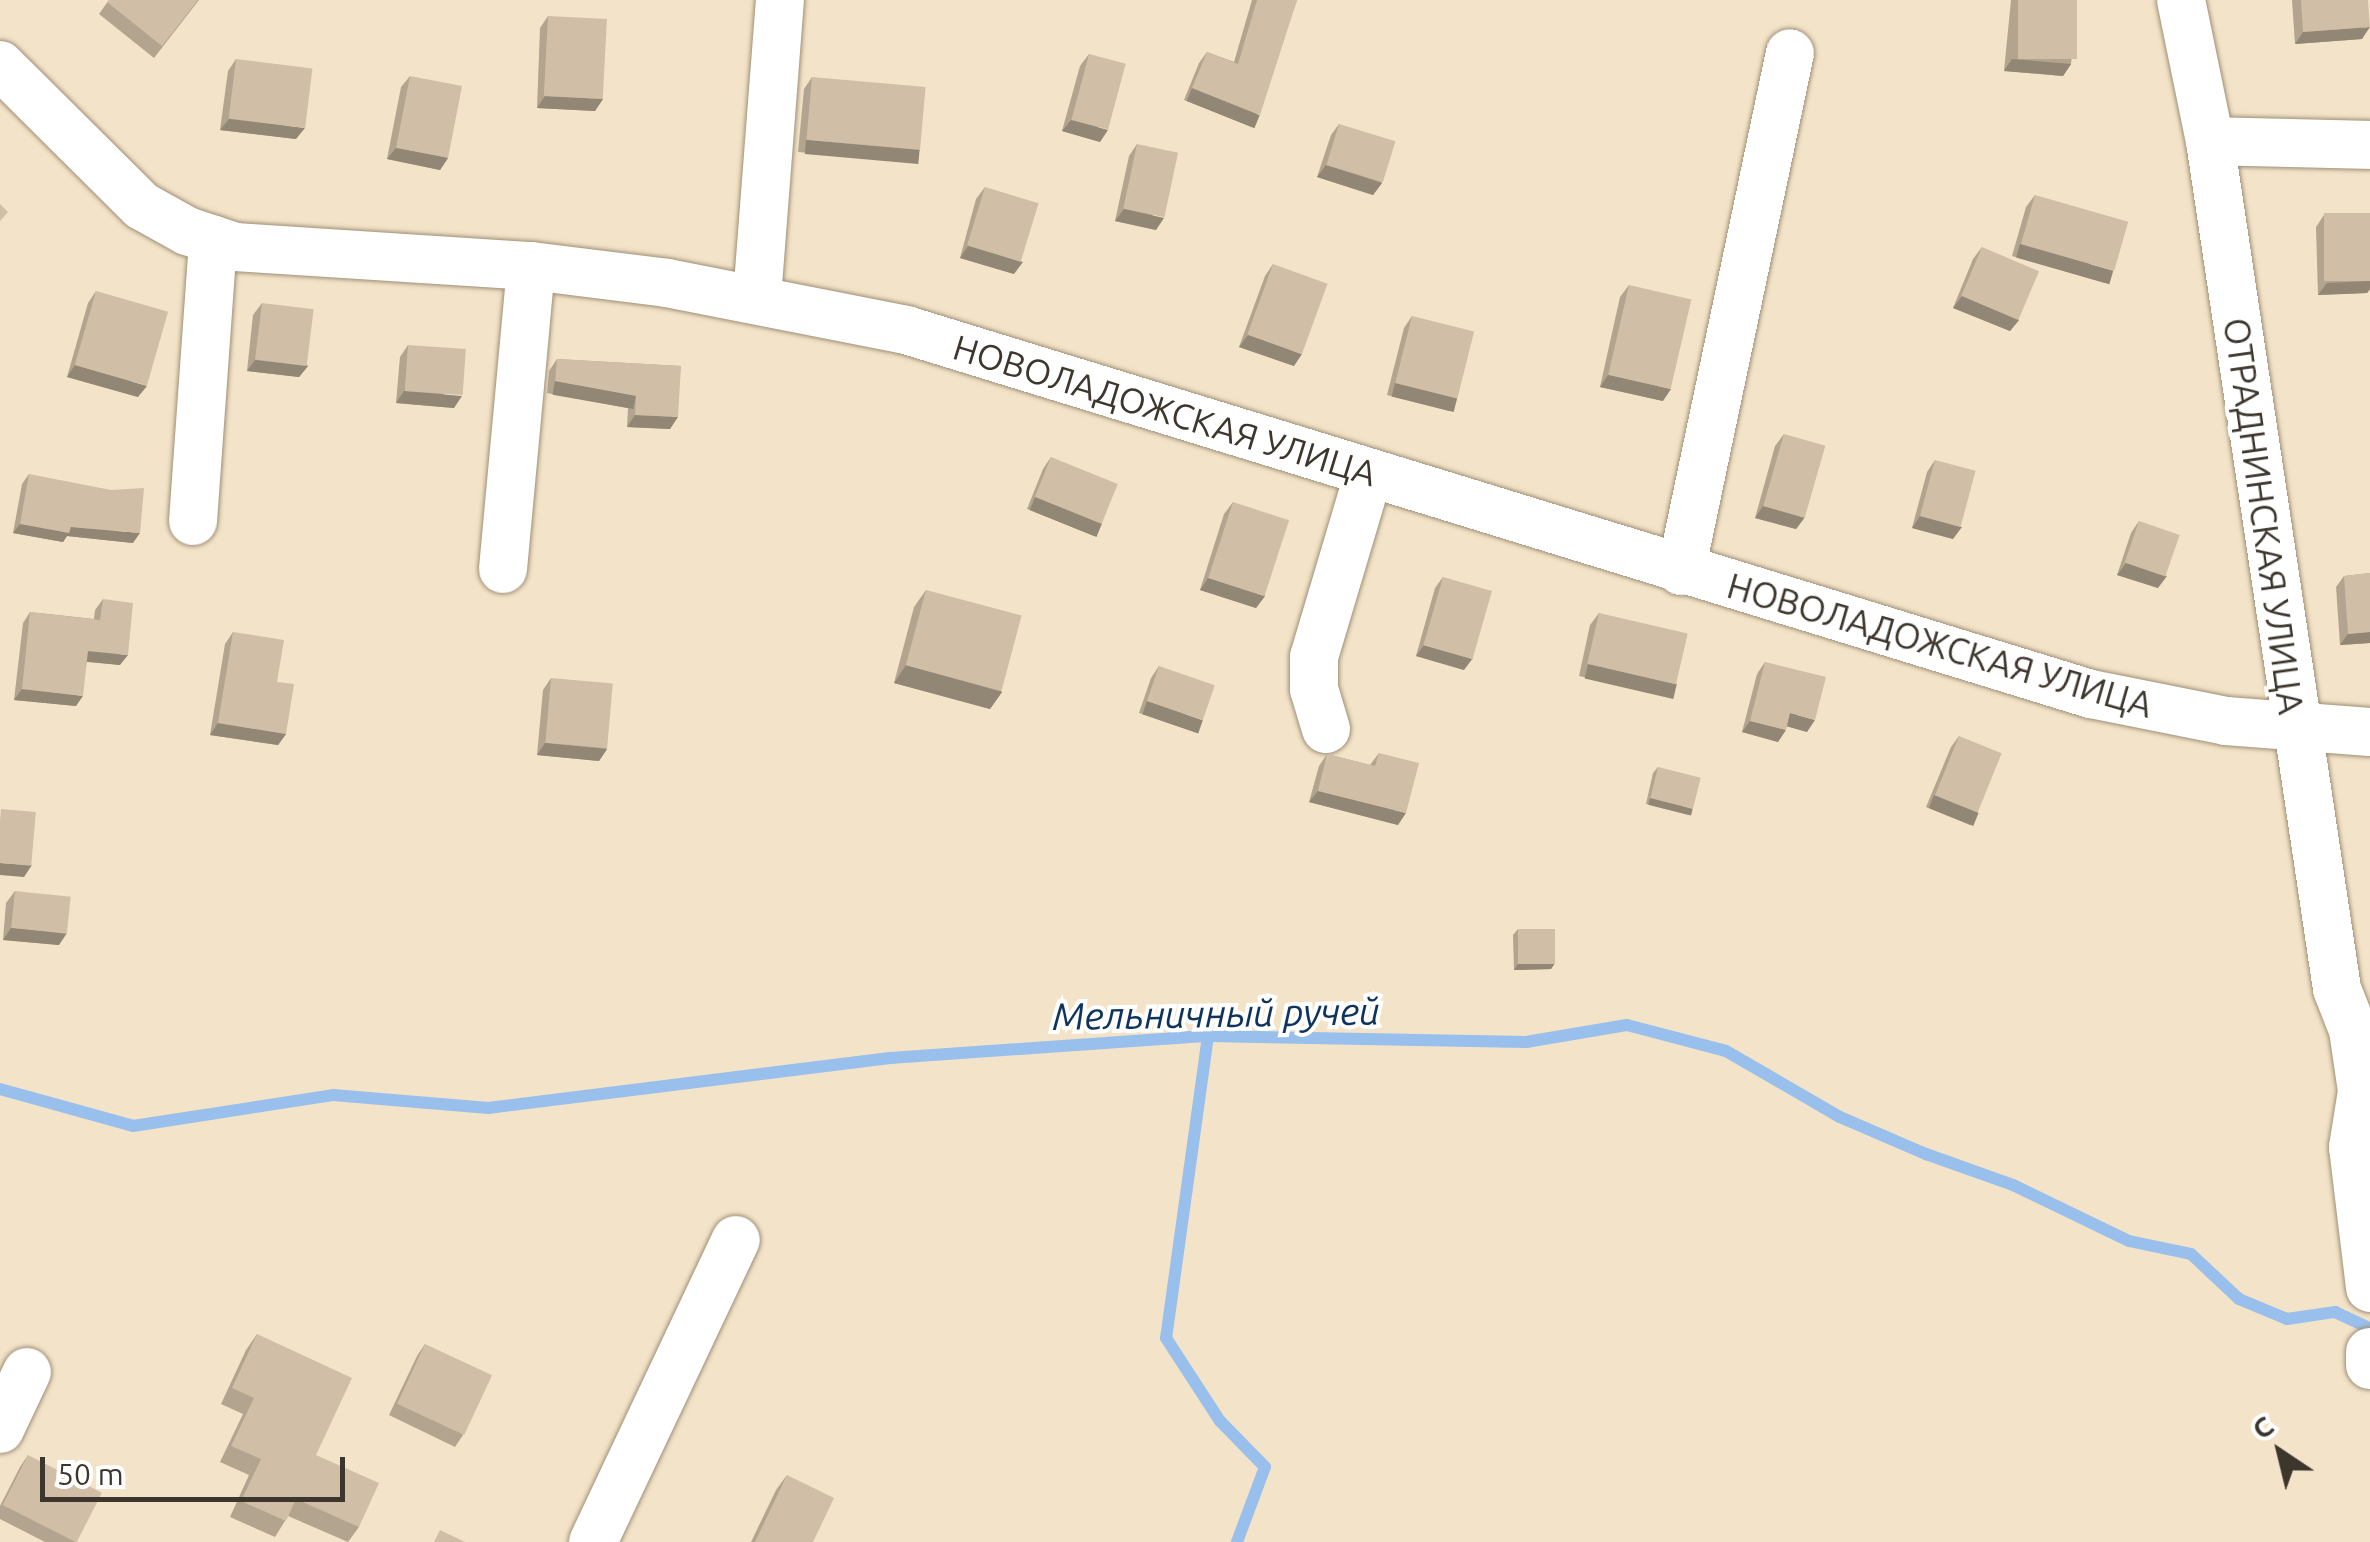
<!DOCTYPE html>
<html>
<head>
<meta charset="utf-8">
<style>
	body { margin:0 }
	#map { position:relative; width:2370px; height:1542px; overflow:hidden; background:#f3e3c8; font-family:Ubuntu,sans-serif }
	div>[style] { position:absolute }
	.stream>* { height:12px; margin:-6px; padding:0 6px; transform-origin:6px; border-radius:6px; background:#99bfec }
	.roads { filter:drop-shadow(0 0 2px #9e8f77) drop-shadow(0 0 2px #9e8f77) }
	.minor>* { height:48px; margin:-24px; padding:0 24px; transform-origin:24px; border-radius:24px; background:#fff }
	.wall>* { inset:0; background:#b3a48f }
	.shaded-wall>* { inset:0; background:#928674; transform-origin:0 0 }
	.building>* { inset:0; background:#d0bfa6; transform-origin:0 0 }
	span { translate:-50% -50%; white-space:nowrap; text-align:center; line-height:1.15; -webkit-text-stroke:8px #fff; paint-order:stroke }
	.street-label { font-size:35px; color:#3c362c }
	.water-label { font-size:38px; color:#0e345e; font-style:italic }
	.north { position:absolute; left:2230px; top:1402px; width:100px; height:100px; -webkit-text-stroke:8px #fff; paint-order:stroke; rotate:325deg; font-size:28px; font-weight:700; line-height:40px; text-align:center; color:#3c362c }
	.north::after { content:''; display:block; margin:auto; width:35px; height:45px; background:#3c362c; clip-path:polygon(50% 0,100% 100%,50% 72%,0 100%) }
	.scale { position:absolute; left:40px; top:1457px; width:305px; height:45px; box-sizing:border-box; border:5px solid #3c362c; border-top:0; padding-left:12px; font-size:30px; line-height:35px; white-space:nowrap; color:#3c362c; -webkit-text-stroke:8px #fff; paint-order:stroke }
</style>
</head>
<body>
<div id="map">
	<div class="stream">
		<div style="left:1208px;top:1036px;width:305px;rotate:97.9deg"></div>
		<div style="left:1166px;top:1338px;width:99px;rotate:57deg"></div>
		<div style="left:1220px;top:1421px;width:64px;rotate:45.6deg"></div>
		<div style="left:1265px;top:1467px;width:80px;rotate:110.5deg"></div>
		<div style="left:0;top:1089px;width:138px;rotate:15.5deg"></div>
		<div style="left:133px;top:1126px;width:202px;rotate:-8.8deg"></div>
		<div style="left:333px;top:1095px;width:156px;rotate:4.8deg"></div>
		<div style="left:488px;top:1108px;width:405px;rotate:-7.1deg"></div>
		<div style="left:890px;top:1058px;width:319px;rotate:-4deg"></div>
		<div style="left:1208px;top:1036px;width:318px;rotate:1.1deg"></div>
		<div style="left:1526px;top:1042px;width:102px;rotate:-9.6deg"></div>
		<div style="left:1627px;top:1025px;width:102px;rotate:14.7deg"></div>
		<div style="left:1726px;top:1051px;width:132px;rotate:30.1deg"></div>
		<div style="left:1840px;top:1117px;width:94px;rotate:23.3deg"></div>
		<div style="left:1926px;top:1154px;width:92px;rotate:19.6deg"></div>
		<div style="left:2013px;top:1185px;width:129px;rotate:25.8deg"></div>
		<div style="left:2129px;top:1241px;width:63px;rotate:11.8deg"></div>
		<div style="left:2191px;top:1254px;width:66px;rotate:43.2deg"></div>
		<div style="left:2239px;top:1299px;width:52px;rotate:22.6deg"></div>
		<div style="left:2287px;top:1319px;width:49px;rotate:-8.3deg"></div>
		<div style="left:2335px;top:1312px;width:38px;rotate:25deg"></div>
	</div>
	<div class="roads">
		<div class="minor">
			<div style="left:2181px;top:0;width:144px;rotate:78.4deg"></div>
			<div style="left:2210px;top:141px;width:857px;rotate:81.48deg"></div>
			<div style="left:2337px;top:989px;width:44px;rotate:68.7deg"></div>
			<div style="left:2353px;top:1030px;width:62px;rotate:81.6deg"></div>
			<div style="left:2362px;top:1091px;width:57px;rotate:99.1deg"></div>
			<div style="left:2353px;top:1147px;width:142px;rotate:83.1deg"></div>
			<div style="left:0;top:65px;width:200px;rotate:44.8deg"></div>
			<div style="left:142px;top:206px;width:51px;rotate:29.1deg"></div>
			<div style="left:187px;top:231px;width:51px;rotate:18.4deg"></div>
			<div style="left:235px;top:247px;width:297px;rotate:3.7deg"></div>
			<div style="left:531px;top:266px;width:137px;rotate:7.1deg"></div>
			<div style="left:667px;top:283px;width:244px;rotate:11.1deg"></div>
			<div style="left:906px;top:330px;width:1240px;rotate:17.08deg"></div>
			<div style="left:2091px;top:694px;width:138px;rotate:11.3deg"></div>
			<div style="left:2226px;top:721px;width:144px;rotate:4.4deg"></div>
			<div style="left:2210px;top:141px;width:160px;rotate:1.4deg"></div>
			<div style="left:757px;top:298px;width:299px;rotate:-85.6deg"></div>
			<div style="left:193px;top:521px;width:282px;rotate:-85.9deg"></div>
			<div style="left:503px;top:569px;width:304px;rotate:-84.7deg"></div>
			<div style="left:1681px;top:571px;width:529px;rotate:-78.12deg"></div>
			<div style="left:1326px;top:729px;width:42px;rotate:-106.7deg"></div>
			<div style="left:1314px;top:689px;width:32px;rotate:-90deg"></div>
			<div style="left:1314px;top:657px;width:192px;rotate:-73.4deg"></div>
			<div style="left:2370px;top:1352px;width:13px;rotate:90deg"></div>
			<div style="left:0;top:1429px;width:63px;rotate:-64.7deg"></div>
			<div style="left:593px;top:1542px;width:334px;rotate:-64.7deg"></div>
		</div>
	</div>
	<div class="wall">
		<div style="clip-path:polygon(109px 0,199px 0,154px 58px,99px 14px)"></div>
		<div style="clip-path:polygon(1252px 0,1297px 0,1252px 127px,1184px 100px,1199px 63px,1207px 52px,1234px 62px)"></div>
		<div style="clip-path:polygon(2011px 0,2077px 0,2071px 64px,2063px 76px,2004px 71px)"></div>
		<div style="clip-path:polygon(2292px 0,2368px 0,2362px 39px,2295px 44px)"></div>
		<div style="clip-path:polygon(548px 16px,603px 99px,595px 111px,537px 108px,540px 28px)"></div>
		<div style="clip-path:polygon(1089px 54px,1100px 142px,1062px 131px,1080px 66px)"></div>
		<div style="clip-path:polygon(236px 59px,296px 139px,220px 130px,228px 71px)"></div>
		<div style="clip-path:polygon(410px 76px,448px 158px,440px 170px,387px 159px,401px 87px)"></div>
		<div style="clip-path:polygon(812px 77px,920px 150px,912px 162px,798px 152px,804px 89px)"></div>
		<div style="clip-path:polygon(1339px 124px,1382px 183px,1373px 195px,1317px 177px,1331px 135px)"></div>
		<div style="clip-path:polygon(1137px 144px,1156px 230px,1115px 221px,1129px 156px)"></div>
		<div style="clip-path:polygon(985px 187px,1014px 274px,960px 258px,976px 199px)"></div>
		<div style="clip-path:polygon(2035px 195px,2105px 283px,2012px 256px,2026px 207px)"></div>
		<div style="clip-path:polygon(2370px 213px,2370px 289px,2367px 293px,2318px 295px,2316px 227px,2324px 215px)"></div>
		<div style="clip-path:polygon(1982px 247px,2019px 320px,2010px 331px,1953px 308px,1973px 259px)"></div>
		<div style="clip-path:polygon(1273px 264px,1294px 366px,1239px 347px,1265px 276px)"></div>
		<div style="clip-path:polygon(1629px 285px,1663px 401px,1600px 387px,1620px 297px)"></div>
		<div style="clip-path:polygon(96px 291px,138px 397px,67px 377px,88px 303px)"></div>
		<div style="clip-path:polygon(262px 303px,308px 366px,299px 377px,247px 371px,253px 315px)"></div>
		<div style="clip-path:polygon(1412px 316px,1457px 399px,1449px 411px,1387px 395px,1404px 328px)"></div>
		<div style="clip-path:polygon(408px 345px,454px 408px,396px 403px,400px 357px)"></div>
		<div style="clip-path:polygon(557px 359px,681px 366px,670px 429px,627px 427px,628px 408px,547px 393px,549px 371px)"></div>
		<div style="clip-path:polygon(1784px 434px,1805px 517px,1796px 529px,1755px 518px,1775px 446px)"></div>
		<div style="clip-path:polygon(1051px 457px,1102px 524px,1094px 536px,1027px 509px,1043px 469px)"></div>
		<div style="clip-path:polygon(1935px 460px,1953px 539px,1912px 528px,1927px 472px)"></div>
		<div style="clip-path:polygon(29px 474px,133px 543px,67px 536px,63px 542px,13px 533px,22px 484px)"></div>
		<div style="clip-path:polygon(1233px 502px,1265px 596px,1256px 608px,1200px 590px,1224px 514px)"></div>
		<div style="clip-path:polygon(2139px 521px,2158px 588px,2117px 575px,2131px 533px)"></div>
		<div style="clip-path:polygon(2370px 573px,2370px 643px,2340px 645px,2336px 587px,2344px 576px)"></div>
		<div style="clip-path:polygon(1443px 577px,1464px 670px,1416px 656px,1435px 588px)"></div>
		<div style="clip-path:polygon(926px 590px,1002px 692px,990px 709px,894px 683px,914px 607px)"></div>
		<div style="clip-path:polygon(103px 599px,120px 665px,87px 662px,76px 706px,14px 700px,23px 623px,30px 612px,94px 619px,95px 610px)"></div>
		<div style="clip-path:polygon(1599px 613px,1677px 684px,1668px 696px,1579px 676px,1590px 625px)"></div>
		<div style="clip-path:polygon(233px 632px,277px 682px,286px 734px,278px 745px,210px 735px,225px 644px)"></div>
		<div style="clip-path:polygon(1765px 662px,1807px 732px,1787px 726px,1778px 742px,1742px 732px,1757px 674px)"></div>
		<div style="clip-path:polygon(1159px 666px,1195px 732px,1139px 713px,1151px 678px)"></div>
		<div style="clip-path:polygon(551px 678px,607px 749px,599px 761px,537px 755px,543px 690px)"></div>
		<div style="clip-path:polygon(1959px 736px,1978px 813px,1970px 825px,1926px 807px,1951px 747px)"></div>
		<div style="clip-path:polygon(1379px 753px,1398px 825px,1309px 802px,1319px 766px,1327px 754px,1370px 765px)"></div>
		<div style="clip-path:polygon(1658px 767px,1689px 815px,1646px 804px,1653px 773px)"></div>
		<div style="clip-path:polygon(15px 891px,59px 945px,3px 940px,6px 903px)"></div>
		<div style="clip-path:polygon(1518px 929px,1555px 963px,1551px 969px,1514px 970px,1513px 935px)"></div>
		<div style="clip-path:polygon(257px 1334px,316px 1455px,359px 1527px,348px 1542px,288px 1516px,275px 1537px,230px 1517px,249px 1475px,220px 1462px,243px 1414px,221px 1404px,246px 1350px)"></div>
		<div style="clip-path:polygon(425px 1344px,463px 1435px,455px 1447px,389px 1415px,417px 1356px)"></div>
		<div style="clip-path:polygon(28px 1455px,76px 1542px,45px 1542px,0 1519px,0 1506px,20px 1467px)"></div>
		<div style="clip-path:polygon(787px 1475px,813px 1542px,751px 1542px,776px 1490px)"></div>
	</div>
	<div class="shaded-wall">
		<div style="clip-path:polygon(2370px 27px,2362px 39px,2295px 44px,2303px 32px)"></div>
		<div style="clip-path:polygon(2012px 59px,2071px 64px,2063px 76px,2004px 71px)"></div>
		<div style="left:1192px;top:88px;width:73px;height:14px;rotate:22deg"></div>
		<div style="clip-path:polygon(545px 96px,603px 99px,595px 111px,537px 108px)"></div>
		<div style="clip-path:polygon(229px 119px,305px 128px,296px 139px,220px 130px)"></div>
		<div style="clip-path:polygon(1071px 120px,1108px 130px,1100px 142px,1062px 131px)"></div>
		<div style="left:806px;top:140px;width:114px;height:14px;rotate:5deg"></div>
		<div style="clip-path:polygon(396px 148px,448px 158px,440px 170px,387px 159px)"></div>
		<div style="clip-path:polygon(1326px 165px,1382px 183px,1373px 195px,1317px 177px)"></div>
		<div style="clip-path:polygon(1124px 209px,1164px 218px,1156px 230px,1115px 221px)"></div>
		<div style="left:2020px;top:244px;width:97px;height:14px;rotate:16deg"></div>
		<div style="clip-path:polygon(968px 246px,1023px 262px,1014px 274px,960px 258px)"></div>
		<div style="clip-path:polygon(2370px 281px,2370px 289px,2367px 293px,2318px 295px,2327px 283px)"></div>
		<div style="clip-path:polygon(1962px 296px,2019px 320px,2010px 331px,1953px 308px)"></div>
		<div style="clip-path:polygon(1248px 335px,1302px 354px,1294px 366px,1239px 347px)"></div>
		<div style="clip-path:polygon(255px 360px,308px 366px,299px 377px,247px 371px)"></div>
		<div style="clip-path:polygon(75px 365px,147px 386px,138px 397px,67px 377px)"></div>
		<div style="clip-path:polygon(1608px 375px,1671px 389px,1663px 401px,1600px 387px)"></div>
		<div style="left:555px;top:381px;width:82px;height:14px;rotate:10deg"></div>
		<div style="left:1395px;top:383px;width:64px;height:14px;rotate:14deg"></div>
		<div style="clip-path:polygon(404px 391px,462px 396px,454px 408px,396px 403px)"></div>
		<div style="clip-path:polygon(635px 415px,678px 417px,670px 429px,627px 427px)"></div>
		<div style="left:1035px;top:497px;width:72px;height:14px;rotate:22deg"></div>
		<div style="clip-path:polygon(1763px 506px,1805px 517px,1796px 529px,1755px 518px)"></div>
		<div style="clip-path:polygon(1920px 516px,1962px 527px,1953px 539px,1912px 528px)"></div>
		<div style="clip-path:polygon(20px 524px,71px 527px,140px 533px,133px 543px,67px 536px,63px 542px,13px 533px)"></div>
		<div style="clip-path:polygon(2126px 563px,2167px 576px,2158px 588px,2117px 575px)"></div>
		<div style="clip-path:polygon(1208px 578px,1265px 596px,1256px 608px,1200px 590px)"></div>
		<div style="clip-path:polygon(2370px 632px,2370px 643px,2340px 645px,2348px 634px)"></div>
		<div style="clip-path:polygon(1424px 645px,1473px 658px,1464px 670px,1416px 656px)"></div>
		<div style="clip-path:polygon(88px 651px,128px 655px,120px 665px,81px 661px)"></div>
		<div style="left:1588px;top:664px;width:91px;height:15px;rotate:13deg"></div>
		<div style="clip-path:polygon(906px 665px,1002px 692px,990px 709px,894px 683px)"></div>
		<div style="clip-path:polygon(22px 689px,83px 696px,76px 706px,14px 700px)"></div>
		<div style="left:1147px;top:701px;width:59px;height:14px;rotate:19deg"></div>
		<div style="clip-path:polygon(1790px 713px,1815px 720px,1807px 732px,1782px 725px)"></div>
		<div style="clip-path:polygon(1750px 721px,1786px 730px,1778px 742px,1742px 732px)"></div>
		<div style="clip-path:polygon(218px 723px,286px 734px,278px 745px,210px 735px)"></div>
		<div style="clip-path:polygon(545px 743px,607px 749px,599px 761px,537px 755px)"></div>
		<div style="clip-path:polygon(1318px 791px,1406px 813px,1398px 825px,1309px 802px)"></div>
		<div style="left:1934px;top:795px;width:48px;height:14px;rotate:22deg"></div>
		<div style="left:1650px;top:798px;width:44px;height:7px;rotate:14deg"></div>
		<div style="clip-path:polygon(0 863px,32px 865px,24px 877px,0 875px)"></div>
		<div style="clip-path:polygon(11px 928px,67px 933px,59px 945px,3px 940px)"></div>
		<div style="clip-path:polygon(1555px 963px,1551px 969px,1514px 970px,1518px 964px)"></div>
	</div>
	<div class="building">
		<div style="clip-path:polygon(109px 0,198px 0,162px 46px,107px 2px)"></div>
		<div style="clip-path:polygon(1257px 0,1297px 0,1260px 115px,1192px 88px,1207px 52px,1238px 64px)"></div>
		<div style="left:2018px;top:0;width:59px;height:59px"></div>
		<div style="clip-path:polygon(2301px 0,2368px 0,2370px 27px,2303px 32px)"></div>
		<div style="left:548px;top:16px;width:59px;height:80px;rotate:3deg"></div>
		<div style="left:1089px;top:54px;width:38px;height:68px;rotate:15deg"></div>
		<div style="left:236px;top:59px;width:77px;height:60px;rotate:7deg"></div>
		<div style="left:410px;top:76px;width:53px;height:73px;rotate:11deg"></div>
		<div style="left:812px;top:77px;width:114px;height:63px;rotate:5deg"></div>
		<div style="left:1339px;top:124px;width:59px;height:43px;rotate:17deg"></div>
		<div style="left:1137px;top:144px;width:42px;height:66px;rotate:12deg"></div>
		<div style="left:985px;top:187px;width:56px;height:61px;rotate:17deg"></div>
		<div style="left:2035px;top:195px;width:97px;height:51px;rotate:16deg"></div>
		<div style="clip-path:polygon(0 204px,8px 212px,0 221px)"></div>
		<div style="left:2370px;top:213px;width:68px;height:46px;rotate:90deg"></div>
		<div style="left:1982px;top:247px;width:62px;height:53px;rotate:23deg"></div>
		<div style="left:1273px;top:264px;width:58px;height:75px;rotate:20deg"></div>
		<div style="left:1629px;top:285px;width:64px;height:92px;rotate:13deg"></div>
		<div style="left:96px;top:291px;width:75px;height:77px;rotate:16deg"></div>
		<div style="left:262px;top:303px;width:52px;height:57px;rotate:7deg"></div>
		<div style="left:1412px;top:316px;width:64px;height:69px;rotate:14deg"></div>
		<div style="left:408px;top:345px;width:58px;height:46px;rotate:4deg"></div>
		<div style="clip-path:polygon(557px 359px,681px 366px,678px 417px,635px 415px,636px 396px,555px 381px)"></div>
		<div style="left:1784px;top:434px;width:43px;height:75px;rotate:16deg"></div>
		<div style="left:1051px;top:457px;width:72px;height:43px;rotate:22deg"></div>
		<div style="left:1935px;top:460px;width:42px;height:58px;rotate:15deg"></div>
		<div style="clip-path:polygon(29px 474px,111px 490px,144px 488px,140px 533px,71px 527px,69px 533px,20px 524px)"></div>
		<div style="left:1233px;top:502px;width:59px;height:80px;rotate:18deg"></div>
		<div style="left:2139px;top:521px;width:43px;height:44px;rotate:19deg"></div>
		<div style="clip-path:polygon(2370px 573px,2370px 632px,2348px 634px,2344px 576px)"></div>
		<div style="left:1443px;top:577px;width:51px;height:71px;rotate:16deg"></div>
		<div style="left:926px;top:590px;width:99px;height:78px;rotate:15deg"></div>
		<div style="clip-path:polygon(103px 599px,133px 603px,128px 655px,88px 651px,83px 696px,22px 689px,30px 612px,100px 620px)"></div>
		<div style="left:1599px;top:613px;width:91px;height:52px;rotate:13deg"></div>
		<div style="clip-path:polygon(233px 632px,284px 640px,277px 682px,294px 684px,286px 734px,218px 723px)"></div>
		<div style="clip-path:polygon(1765px 662px,1826px 677px,1815px 720px,1790px 713px,1786px 730px,1750px 721px)"></div>
		<div style="left:1159px;top:666px;width:59px;height:37px;rotate:19deg"></div>
		<div style="left:551px;top:678px;width:62px;height:65px;rotate:5deg"></div>
		<div style="left:1959px;top:736px;width:46px;height:64px;rotate:22deg"></div>
		<div style="clip-path:polygon(1379px 753px,1419px 763px,1406px 813px,1318px 791px,1327px 754px,1375px 766px)"></div>
		<div style="left:1658px;top:767px;width:44px;height:32px;rotate:14deg"></div>
		<div style="left:1px;top:809px;width:35px;height:54px;rotate:5deg"></div>
		<div style="left:15px;top:891px;width:56px;height:37px;rotate:6deg"></div>
		<div style="left:1518px;top:929px;width:37px;height:35px"></div>
		<div style="clip-path:polygon(257px 1334px,352px 1378px,316px 1455px,379px 1483px,359px 1527px,296px 1499px,286px 1521px,241px 1501px,261px 1459px,231px 1446px,254px 1398px,232px 1388px)"></div>
		<div style="left:425px;top:1344px;width:74px;height:66px;rotate:25deg"></div>
		<div style="left:28px;top:1455px;width:83px;height:56px;rotate:27deg"></div>
		<div style="clip-path:polygon(787px 1475px,834px 1498px,813px 1542px,755px 1542px)"></div>
		<div style="clip-path:polygon(440px 1530px,465px 1542px,434px 1542px)"></div>
	</div>
	<div class="street-label">
		<span style="left:1165px;top:410px;rotate:17deg">НОВОЛАДОЖСКАЯ УЛИЦА</span>
		<span style="left:2264px;top:516px;rotate:82deg">ОТРАДНИНСКАЯ УЛИЦА</span>
		<span style="left:1940px;top:645px;rotate:16deg">НОВОЛАДОЖСКАЯ УЛИЦА</span>
	</div>
	<div class="water-label">
		<span style="left:1216px;top:1014px;rotate:-1deg">Мельничный ручей</span>
	</div>
	<div class="north">С</div>
	<div class="scale">50 m</div>
</div>
</body>
</html>
